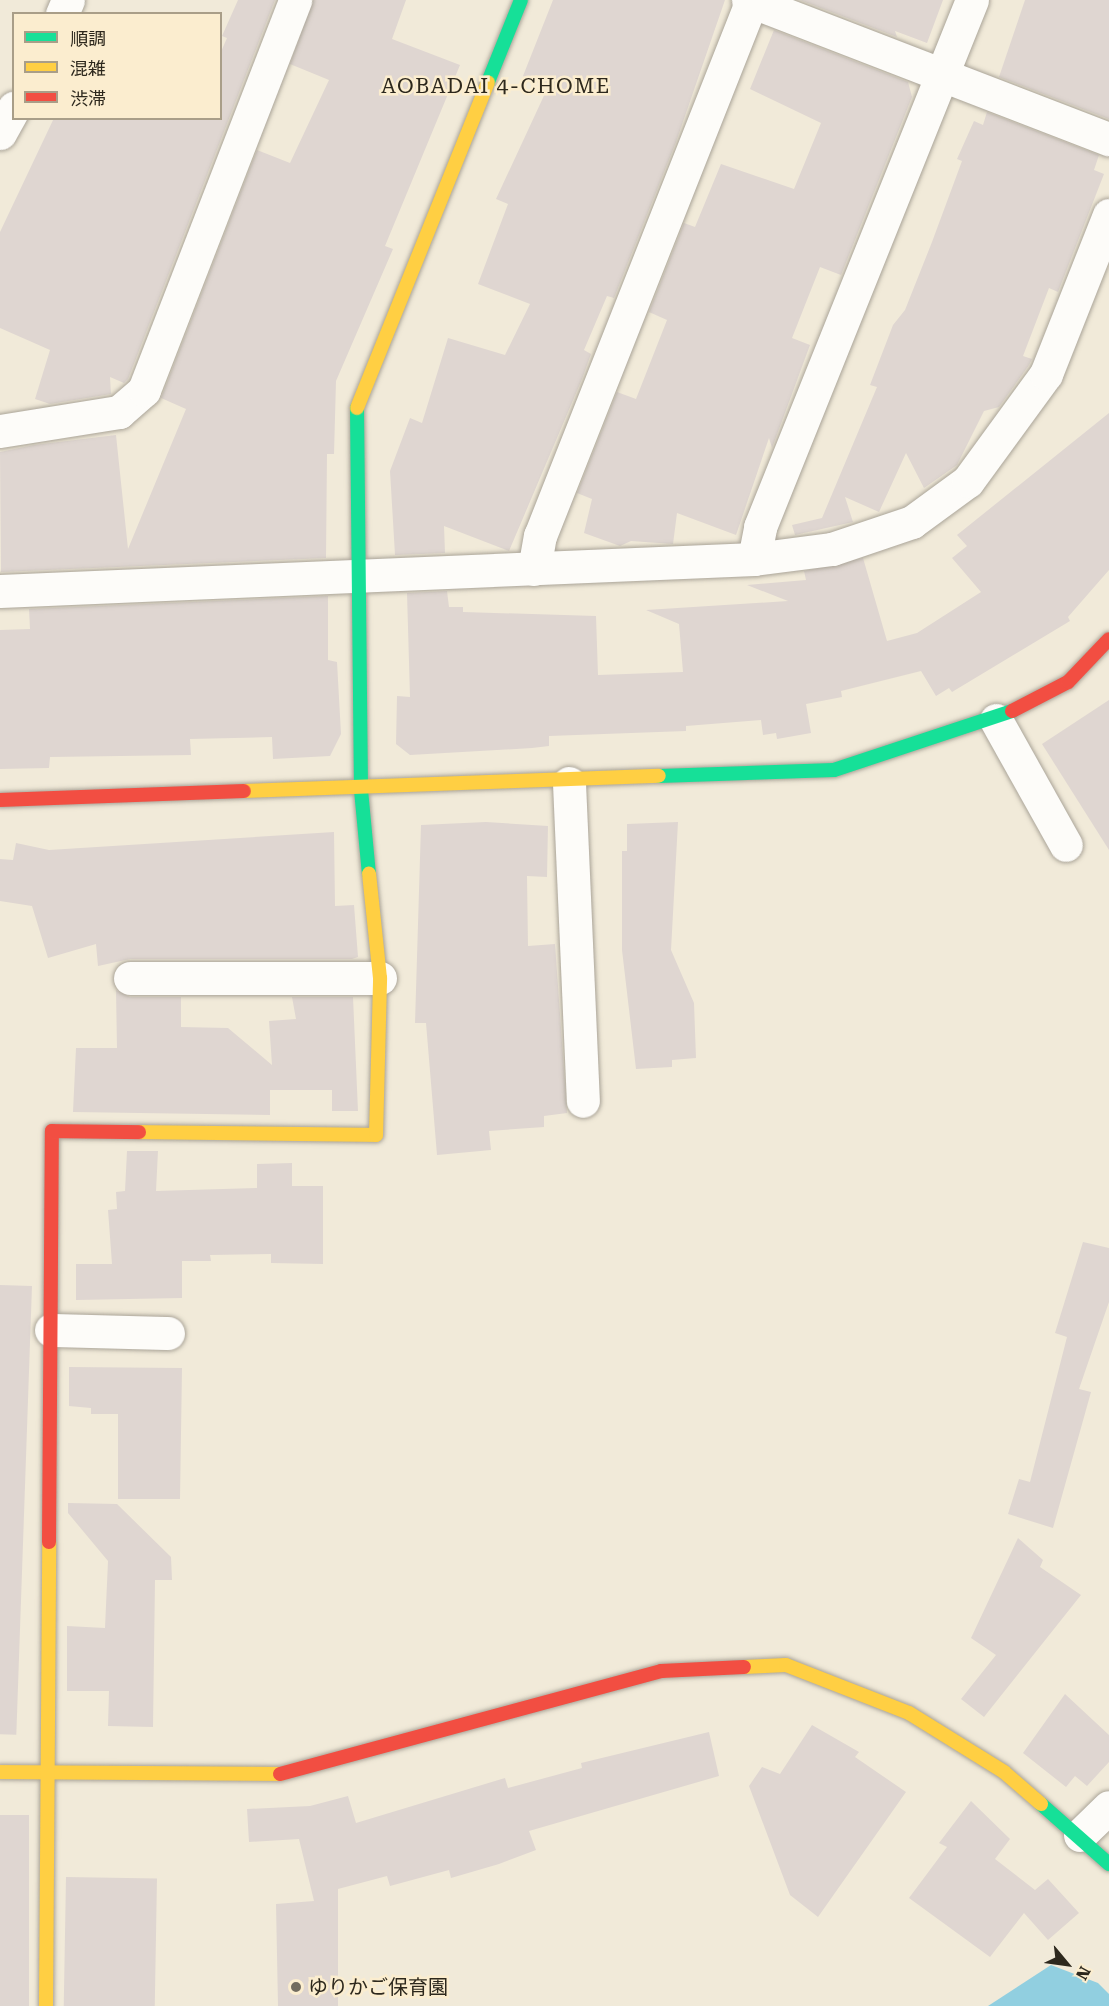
<!DOCTYPE html>
<html>
<head>
<meta charset="utf-8">
<style>
	body { margin:0 }
	#map { position:relative; width:1109px; height:2006px; overflow:hidden; background:#f1ead9; font-family:"Roboto Serif","Noto Sans JP",serif }
	div>[style] { position:absolute }
	.water>* { inset:0; background:#91cfe0 }
	.building>* { inset:0; background:#dfd6d1; transform-origin:0 0 }
	.roads { filter:drop-shadow(0 0 2px #aaa498) drop-shadow(0 0 2px #aaa498) }
	.street>* { height:33px; margin:-16.5px; padding:0 16.5px; transform-origin:16.5px; border-radius:16.5px; background:#fdfcf9 }
	.fast>* { height:14px; margin:-7px; padding:0 7px; transform-origin:7px; border-radius:7px; background:#16e098 }
	.slow>* { height:14px; margin:-7px; padding:0 7px; transform-origin:7px; border-radius:7px; background:#ffcf43 }
	.jam>* { height:14px; margin:-7px; padding:0 7px; transform-origin:7px; border-radius:7px; background:#f24e42 }
	.dots>* { width:16px; height:16px; translate:-50% -50%; box-sizing:border-box; border:3px solid #fbedcf; border-radius:50% }
	span { translate:-50% -50%; white-space:nowrap; text-align:center; line-height:1.15; -webkit-text-stroke:5px #fbedcf; paint-order:stroke }
	.poi-label { font-size:20px; color:#2d281d }
	.left { translate:0 -50%; text-align:left }
	.neighbourhood-label { font-size:21px; color:#2d281d; letter-spacing:1.5px }
	.legend { position:absolute; left:12px; top:12px; width:210px; height:108px; box-sizing:border-box; background:#fbedcf; border:2px solid #a99e88; margin:0; padding:8px 10px; list-style:none; font-size:18px; color:#2d281d }
	.legend li { display:flex; align-items:center; gap:12px; height:30px }
	.legend b { width:30px; border:2px solid #a99e88 }
	.north { position:absolute; left:1037px; top:1934px; width:60px; height:60px; -webkit-text-stroke:4px #fbedcf; paint-order:stroke; rotate:119deg; font-size:16px; font-weight:700; line-height:24px; text-align:center; color:#2d281d }
	.north::after { content:''; display:block; margin:auto; width:21px; height:27px; background:#2d281d; clip-path:polygon(50% 0,100% 100%,50% 72%,0 100%) }
</style>
</head>
<body>
<div id="map">
	<div class="water">
		<div style="clip-path:polygon(1051px 1965px,1098px 1983px,1109px 1994px,1109px 2006px,988px 2006px)"></div>
	</div>
	<div class="building">
		<div style="clip-path:polygon(238px 0,275px 0,128px 379px,124px 383px,110px 377px,111px 394px,50px 404px,35px 399px,50px 350px,0 328px,0 232px,54px 118px,220px 118px,220px 54px,227px 38px,222px 36px)"></div>
		<div style="clip-path:polygon(313px 0,406px 0,392px 39px,460px 65px,385px 246px,393px 249px,336px 381px,334px 454px,327px 454px,326px 558px,1px 572px,0 452px,34px 445px,116px 435px,128px 549px,186px 409px,161px 398px,257px 150px,290px 163px,329px 80px,290px 64px)"></div>
		<div style="clip-path:polygon(553px 0,725px 0,676px 142px,614px 298px,607px 296px,584px 350px,591px 354px,582px 379px,509px 551px,444px 526px,445px 553px,395px 555px,390px 471px,410px 418px,422px 423px,448px 338px,505px 355px,530px 304px,478px 284px,508px 204px,496px 199px,548px 87px,523px 76px)"></div>
		<div style="clip-path:polygon(800px 0,943px 0,927px 43px,895px 31px,897px 37px)"></div>
		<div style="clip-path:polygon(1025px 0,1109px 0,1109px 119px,999px 77px)"></div>
		<div style="clip-path:polygon(774px 30px,908px 82px,912px 97px,841px 275px,820px 267px,792px 338px,810px 345px,772px 448px,769px 438px,736px 535px,677px 513px,673px 544px,631px 541px,620px 546px,584px 533px,592px 499px,577px 493px,617px 392px,636px 399px,667px 320px,649px 312px,684px 223px,695px 227px,721px 164px,794px 189px,821px 123px,750px 89px)"></div>
		<div style="clip-path:polygon(987px 112px,1099px 155px,1094px 170px,1104px 174px,1058px 292px,1049px 288px,1023px 356px,1032px 359px,1029px 365px,999px 407px,984px 411px,957px 465px,924px 488px,906px 453px,879px 512px,845px 497px,853px 522px,795px 535px,792px 525px,822px 518px,877px 387px,870px 385px,893px 325px,905px 310px,932px 242px,962px 161px,957px 159px,974px 121px,983px 125px)"></div>
		<div style="clip-path:polygon(1109px 413px,1109px 570px,1068px 617px,1070px 621px,952px 692px,949px 688px,936px 696px,921px 671px,841px 691px,842px 697px,806px 704px,811px 733px,777px 739px,776px 733px,763px 735px,761px 720px,686px 726px,686px 731px,549px 736px,549px 746px,532px 748px,410px 755px,396px 744px,397px 696px,410px 697px,407px 593px,447px 591px,449px 607px,463px 607px,463px 612px,596px 616px,598px 675px,683px 672px,679px 624px,646px 610px,788px 601px,747px 585px,806px 580px,804px 571px,863px 558px,887px 641px,917px 633px,981px 592px,952px 558px,967px 546px,957px 535px)"></div>
		<div style="clip-path:polygon(328px 596px,328px 660px,337px 662px,341px 734px,330px 756px,273px 759px,272px 737px,190px 739px,191px 755px,50px 757px,49px 768px,0 769px,0 630px,30px 629px,29px 609px)"></div>
		<div style="clip-path:polygon(1109px 700px,1109px 850px,1042px 744px)"></div>
		<div style="clip-path:polygon(486px 822px,548px 826px,547px 877px,527px 876px,528px 946px,555px 944px,567px 1113px,544px 1116px,544px 1127px,489px 1131px,491px 1150px,437px 1155px,426px 1023px,415px 1023px,421px 825px)"></div>
		<div style="clip-path:polygon(678px 822px,671px 950px,694px 1003px,696px 1058px,672px 1060px,672px 1067px,636px 1069px,622px 950px,622px 851px,627px 851px,627px 824px)"></div>
		<div style="clip-path:polygon(334px 832px,335px 906px,354px 905px,358px 957px,352px 959px,130px 959px,98px 966px,96px 944px,48px 958px,32px 906px,0 901px,0 859px,13px 860px,16px 843px,49px 850px)"></div>
		<div style="clip-path:polygon(116px 990px,130px 997px,181px 997px,181px 1027px,228px 1028px,272px 1065px,269px 1021px,296px 1019px,292px 997px,353px 997px,358px 1111px,332px 1111px,332px 1090px,270px 1090px,270px 1115px,73px 1112px,76px 1048px,117px 1048px)"></div>
		<div style="clip-path:polygon(127px 1151px,158px 1151px,156px 1191px,257px 1188px,257px 1164px,292px 1163px,292px 1186px,323px 1186px,323px 1264px,271px 1263px,271px 1254px,210px 1255px,211px 1261px,182px 1261px,182px 1298px,76px 1300px,76px 1264px,112px 1264px,108px 1210px,117px 1209px,116px 1192px,125px 1191px)"></div>
		<div style="clip-path:polygon(1083px 1242px,1109px 1248px,1109px 1302px,1079px 1389px,1091px 1392px,1053px 1528px,1008px 1514px,1019px 1479px,1030px 1482px,1067px 1337px,1055px 1333px)"></div>
		<div style="left:0;top:1285px;width:32px;height:449px;rotate:2deg"></div>
		<div style="clip-path:polygon(69px 1367px,182px 1368px,180px 1499px,118px 1499px,118px 1414px,91px 1414px,91px 1408px,69px 1406px)"></div>
		<div style="clip-path:polygon(68px 1503px,117px 1504px,171px 1557px,172px 1580px,155px 1580px,153px 1727px,108px 1726px,109px 1691px,67px 1691px,67px 1626px,105px 1628px,108px 1561px,68px 1513px)"></div>
		<div style="clip-path:polygon(1018px 1538px,1043px 1560px,1040px 1567px,1081px 1595px,984px 1717px,961px 1699px,996px 1655px,971px 1638px)"></div>
		<div style="clip-path:polygon(1065px 1694px,1109px 1735px,1109px 1762px,1087px 1786px,1075px 1776px,1066px 1787px,1023px 1753px)"></div>
		<div style="clip-path:polygon(812px 1725px,859px 1752px,855px 1757px,906px 1792px,818px 1917px,790px 1895px,749px 1786px,762px 1767px,780px 1774px)"></div>
		<div style="clip-path:polygon(709px 1732px,719px 1776px,529px 1831px,536px 1850px,499px 1864px,451px 1878px,449px 1870px,390px 1886px,387px 1876px,338px 1889px,338px 2006px,278px 2006px,276px 1904px,314px 1901px,299px 1839px,249px 1842px,247px 1809px,310px 1806px,348px 1796px,356px 1823px,505px 1778px,508px 1788px,582px 1768px,581px 1763px)"></div>
		<div style="clip-path:polygon(971px 1801px,1010px 1839px,995px 1859px,1035px 1890px,1048px 1879px,1079px 1913px,1048px 1940px,1024px 1913px,990px 1957px,909px 1898px,947px 1847px,939px 1843px)"></div>
		<div style="left:0;top:1815px;width:29px;height:191px"></div>
		<div style="left:66px;top:1877px;width:91px;height:129px;rotate:1deg"></div>
	</div>
	<div class="roads">
		<div class="street">
			<div style="left:748px;top:0;width:387px;rotate:21.1deg"></div>
			<div style="left:62px;top:14px;width:15px;rotate:-67deg"></div>
			<div style="left:0;top:133px;width:29px;rotate:-61deg"></div>
			<div style="left:0;top:431px;width:121px;rotate:-9.1deg"></div>
			<div style="left:119px;top:412px;width:33px;rotate:-41deg"></div>
			<div style="left:144px;top:390px;width:418px;rotate:-68.8deg"></div>
			<div style="left:754px;top:559px;width:33px;rotate:-79deg"></div>
			<div style="left:760px;top:527px;width:568px;rotate:-68.09deg"></div>
			<div style="left:534px;top:569px;width:34px;rotate:-80deg"></div>
			<div style="left:540px;top:536px;width:576px;rotate:-68.42deg"></div>
			<div style="left:0;top:591px;width:755px;rotate:-2.43deg"></div>
			<div style="left:754px;top:559px;width:79px;rotate:-7.3deg"></div>
			<div style="left:832px;top:549px;width:84px;rotate:-18.6deg"></div>
			<div style="left:912px;top:522px;width:69px;rotate:-36.2deg"></div>
			<div style="left:968px;top:481px;width:132px;rotate:-53.9deg"></div>
			<div style="left:1046px;top:374px;width:171px;rotate:-68.4deg"></div>
			<div style="left:996px;top:720px;width:143px;rotate:60.8deg"></div>
			<div style="left:569px;top:783px;width:318px;rotate:87.5deg"></div>
			<div style="left:130px;top:978px;width:250px"></div>
			<div style="left:51px;top:1330px;width:117px;rotate:1.5deg"></div>
			<div style="left:1080px;top:1835px;width:40px;rotate:-44deg"></div>
		</div>
		<div class="fast">
			<div style="left:488px;top:82px;width:88px;rotate:-68.1deg"></div>
			<div style="left:357px;top:408px;width:382px;rotate:89.4deg"></div>
			<div style="left:361px;top:790px;width:84px;rotate:84.6deg"></div>
			<div style="left:659px;top:776px;width:175px;rotate:-2deg"></div>
			<div style="left:834px;top:770px;width:188px;rotate:-18.3deg"></div>
			<div style="left:1041px;top:1804px;width:91px;rotate:41.4deg"></div>
		</div>
		<div class="slow">
			<div style="left:357px;top:408px;width:351px;rotate:-68.1deg"></div>
			<div style="left:244px;top:791px;width:415px;rotate:-2.1deg"></div>
			<div style="left:139px;top:1132px;width:237px;rotate:0.7deg"></div>
			<div style="left:376px;top:1135px;width:157px;rotate:-88.5deg"></div>
			<div style="left:380px;top:978px;width:105px;rotate:-96deg"></div>
			<div style="left:744px;top:1667px;width:42px;rotate:-2.7deg"></div>
			<div style="left:786px;top:1665px;width:132px;rotate:21.3deg"></div>
			<div style="left:909px;top:1713px;width:112px;rotate:31.8deg"></div>
			<div style="left:1004px;top:1772px;width:49px;rotate:40.9deg"></div>
			<div style="left:0;top:1772px;width:280px;rotate:0.4deg"></div>
			<div style="left:46px;top:2006px;width:464px;rotate:-89.6deg"></div>
		</div>
		<div class="jam">
			<div style="left:1012px;top:711px;width:63px;rotate:-27.4deg"></div>
			<div style="left:1068px;top:682px;width:59px;rotate:-46.4deg"></div>
			<div style="left:0;top:800px;width:244px;rotate:-2.1deg"></div>
			<div style="left:49px;top:1542px;width:411px;rotate:-89.6deg"></div>
			<div style="left:52px;top:1131px;width:87px;rotate:0.7deg"></div>
			<div style="left:280px;top:1774px;width:395px;rotate:-15.1deg"></div>
			<div style="left:661px;top:1671px;width:83px;rotate:-2.8deg"></div>
		</div>
	</div>
	<div class="dots">
		<div style="left:296px;top:1987px;background:#726c5f"></div>
	</div>
	<div class="poi-label">
		<span class="left" style="left:308px;top:1987px">ゆりかご保育園</span>
	</div>
	<div class="neighbourhood-label">
		<span style="left:496px;top:86px">AOBADAI 4-CHOME</span>
	</div>
	<ul class="legend">
	<li><b style="height:8px;background:#16e098"></b>順調</li>
	<li><b style="height:8px;background:#ffcf43"></b>混雑</li>
	<li><b style="height:8px;background:#f24e42"></b>渋滞</li>
	</ul>
	<div class="north">N</div>
</div>
</body>
</html>
